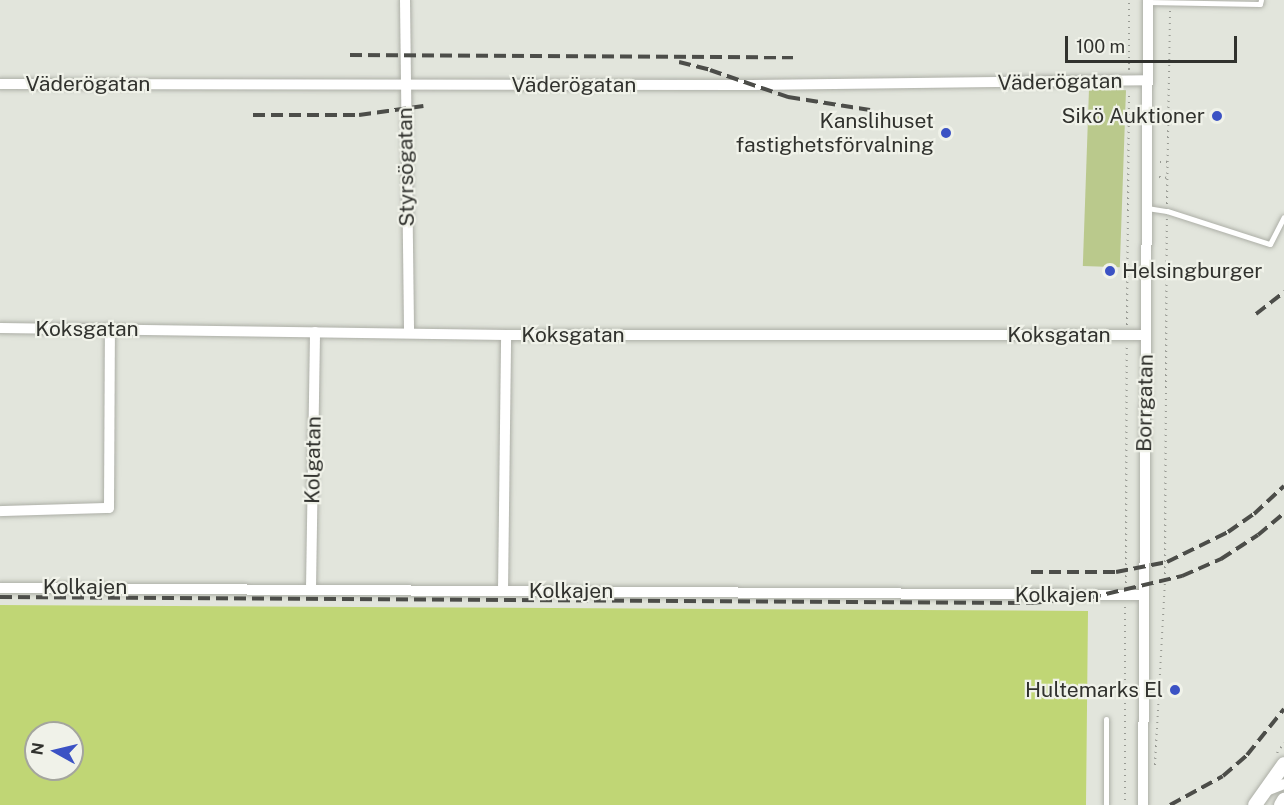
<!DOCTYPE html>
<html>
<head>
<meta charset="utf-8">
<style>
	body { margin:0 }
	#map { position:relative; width:1284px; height:805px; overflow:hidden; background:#e2e5dc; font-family:"Public Sans",sans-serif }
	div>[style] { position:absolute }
	.green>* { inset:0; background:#bac98c; transform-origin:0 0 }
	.water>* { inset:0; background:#c0d675 }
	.path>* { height:2px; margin-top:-1px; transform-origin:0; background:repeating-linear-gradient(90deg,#989a93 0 1.5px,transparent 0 6px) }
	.roads { filter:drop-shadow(0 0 2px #acaea6) drop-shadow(0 0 2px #acaea6) }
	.lane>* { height:5px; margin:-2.5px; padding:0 2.5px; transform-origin:2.5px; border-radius:2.5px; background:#fff }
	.street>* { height:10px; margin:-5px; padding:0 5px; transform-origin:5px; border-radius:5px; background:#fff }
	.secondary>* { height:14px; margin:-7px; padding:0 7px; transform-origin:7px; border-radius:7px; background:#fff }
	.rail>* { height:4px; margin-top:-2px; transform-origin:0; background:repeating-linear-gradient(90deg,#4c4d49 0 12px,transparent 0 18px) }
	.dots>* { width:16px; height:16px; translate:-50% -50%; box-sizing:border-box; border:3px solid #f0f2e9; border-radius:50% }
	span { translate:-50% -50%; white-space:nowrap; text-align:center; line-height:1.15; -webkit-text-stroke:4.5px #f0f2e9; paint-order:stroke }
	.street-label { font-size:21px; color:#31322e }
	.poi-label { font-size:21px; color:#31322e }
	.right { translate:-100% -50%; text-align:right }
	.left { translate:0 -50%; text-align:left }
	.north { position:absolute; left:24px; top:721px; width:60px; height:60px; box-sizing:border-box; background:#f0f2e9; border:2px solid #a4a59e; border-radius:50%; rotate:278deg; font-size:16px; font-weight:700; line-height:24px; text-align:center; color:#31322e }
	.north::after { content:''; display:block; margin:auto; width:21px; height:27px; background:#3b52c4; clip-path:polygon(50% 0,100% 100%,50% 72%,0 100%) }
	.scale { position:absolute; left:1065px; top:36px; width:172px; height:27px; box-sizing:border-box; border:3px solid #31322e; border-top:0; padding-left:8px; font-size:18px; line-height:21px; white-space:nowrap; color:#31322e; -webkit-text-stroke:4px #f0f2e9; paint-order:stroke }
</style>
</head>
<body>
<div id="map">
	<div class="green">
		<div style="left:1089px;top:89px;width:37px;height:177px;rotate:2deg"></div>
	</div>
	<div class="water">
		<div style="clip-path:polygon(evenodd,0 605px,1088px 611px,1086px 805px,0 805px,0 605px,36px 733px,72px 733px,72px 769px,36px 769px,36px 733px)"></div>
	</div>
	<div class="path">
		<div style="left:1129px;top:70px;width:70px;rotate:-90deg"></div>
		<div style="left:1160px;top:162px;width:8px"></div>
		<div style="left:1159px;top:177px;width:9px;rotate:6deg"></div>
		<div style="left:1167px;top:204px;width:195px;rotate:-89.1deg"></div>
		<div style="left:1127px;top:325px;width:234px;rotate:-89.5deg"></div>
		<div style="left:1126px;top:583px;width:237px;rotate:-89.8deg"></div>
		<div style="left:1125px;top:607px;width:198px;rotate:90deg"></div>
		<div style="left:1277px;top:753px;width:12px;rotate:-55deg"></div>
		<div style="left:1155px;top:765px;width:185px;rotate:-86.9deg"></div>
		<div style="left:1165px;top:580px;width:361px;rotate:-89.7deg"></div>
	</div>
	<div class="roads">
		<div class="lane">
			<div style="left:1148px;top:2px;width:112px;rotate:1deg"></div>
			<div style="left:1260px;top:4px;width:4px;rotate:-76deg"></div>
			<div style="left:1147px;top:208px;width:20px;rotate:9deg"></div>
			<div style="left:1167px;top:211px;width:108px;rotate:17.8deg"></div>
			<div style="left:1270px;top:244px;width:30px;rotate:-63deg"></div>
			<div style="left:1106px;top:805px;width:86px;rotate:-90deg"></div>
		</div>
		<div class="street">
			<div style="left:405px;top:0;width:333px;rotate:89.3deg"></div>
			<div style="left:0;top:84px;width:753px;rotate:0.08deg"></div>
			<div style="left:753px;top:85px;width:395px;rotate:-0.7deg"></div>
			<div style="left:0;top:328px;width:506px;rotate:0.79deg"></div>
			<div style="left:506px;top:335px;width:640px"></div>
			<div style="left:0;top:511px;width:109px;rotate:-1.6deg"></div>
			<div style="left:109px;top:508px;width:180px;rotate:-89.7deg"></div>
			<div style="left:0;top:588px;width:1143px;rotate:0.35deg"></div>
			<div style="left:311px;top:589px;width:257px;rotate:-89.1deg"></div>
			<div style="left:503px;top:591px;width:256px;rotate:-89.3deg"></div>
			<div style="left:1266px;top:791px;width:19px;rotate:-21deg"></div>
			<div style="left:1143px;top:805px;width:805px;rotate:-89.64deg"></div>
		</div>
		<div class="secondary">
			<div style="left:1255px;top:805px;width:50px;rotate:-54.7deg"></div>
			<div style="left:1281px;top:805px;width:6px;rotate:-59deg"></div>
		</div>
	</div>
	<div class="rail">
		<div style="left:350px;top:55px;width:443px;rotate:0.3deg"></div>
		<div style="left:679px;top:62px;width:32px;rotate:14deg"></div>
		<div style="left:710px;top:70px;width:83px;rotate:19.1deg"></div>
		<div style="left:788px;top:97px;width:83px;rotate:9deg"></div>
		<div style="left:253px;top:115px;width:106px"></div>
		<div style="left:359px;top:115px;width:65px;rotate:-8deg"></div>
		<div style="left:1256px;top:314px;width:36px;rotate:-38deg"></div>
		<div style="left:1031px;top:572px;width:85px"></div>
		<div style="left:1116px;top:572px;width:52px;rotate:-11.1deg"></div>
		<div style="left:1167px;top:562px;width:68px;rotate:-26.2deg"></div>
		<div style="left:1228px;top:532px;width:32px;rotate:-35deg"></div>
		<div style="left:1254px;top:514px;width:41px;rotate:-43deg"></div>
		<div style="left:0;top:597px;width:1030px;rotate:0.33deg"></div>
		<div style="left:1030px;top:603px;width:59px;rotate:-4.8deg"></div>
		<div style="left:1089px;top:598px;width:96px;rotate:-13.3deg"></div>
		<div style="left:1182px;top:576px;width:43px;rotate:-23.6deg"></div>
		<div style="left:1221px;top:559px;width:44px;rotate:-33deg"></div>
		<div style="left:1258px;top:535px;width:34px;rotate:-40deg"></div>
		<div style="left:1170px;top:805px;width:60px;rotate:-28.7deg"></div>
		<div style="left:1223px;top:776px;width:32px;rotate:-41deg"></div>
		<div style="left:1247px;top:755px;width:59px;rotate:-51.2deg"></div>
	</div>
	<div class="dots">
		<div style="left:1217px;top:116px;background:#3b52c4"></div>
		<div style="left:946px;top:133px;background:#3b52c4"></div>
		<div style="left:1110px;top:271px;background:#3b52c4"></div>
		<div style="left:1175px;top:690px;background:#3b52c4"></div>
	</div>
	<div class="street-label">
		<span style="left:1060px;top:82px;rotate:-1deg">Väderögatan</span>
		<span style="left:88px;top:84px">Väderögatan</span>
		<span style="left:574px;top:85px">Väderögatan</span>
		<span style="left:406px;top:167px;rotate:-91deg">Styrsögatan</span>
		<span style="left:87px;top:329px">Koksgatan</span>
		<span style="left:573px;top:335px">Koksgatan</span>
		<span style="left:1059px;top:335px">Koksgatan</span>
		<span style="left:1145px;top:403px;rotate:-89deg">Borrgatan</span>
		<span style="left:313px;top:460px;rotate:-89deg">Kolgatan</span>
		<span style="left:85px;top:587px">Kolkajen</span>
		<span style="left:571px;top:591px">Kolkajen</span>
		<span style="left:1057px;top:595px">Kolkajen</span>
	</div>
	<div class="poi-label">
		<span class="right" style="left:1205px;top:116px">Sikö Auktioner</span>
		<span class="right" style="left:934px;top:133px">Kanslihuset<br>fastighetsförvalning</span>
		<span class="left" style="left:1122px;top:271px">Helsingburger</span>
		<span class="right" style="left:1163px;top:690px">Hultemarks El</span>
	</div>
	<div class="north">N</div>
	<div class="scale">100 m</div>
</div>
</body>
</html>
